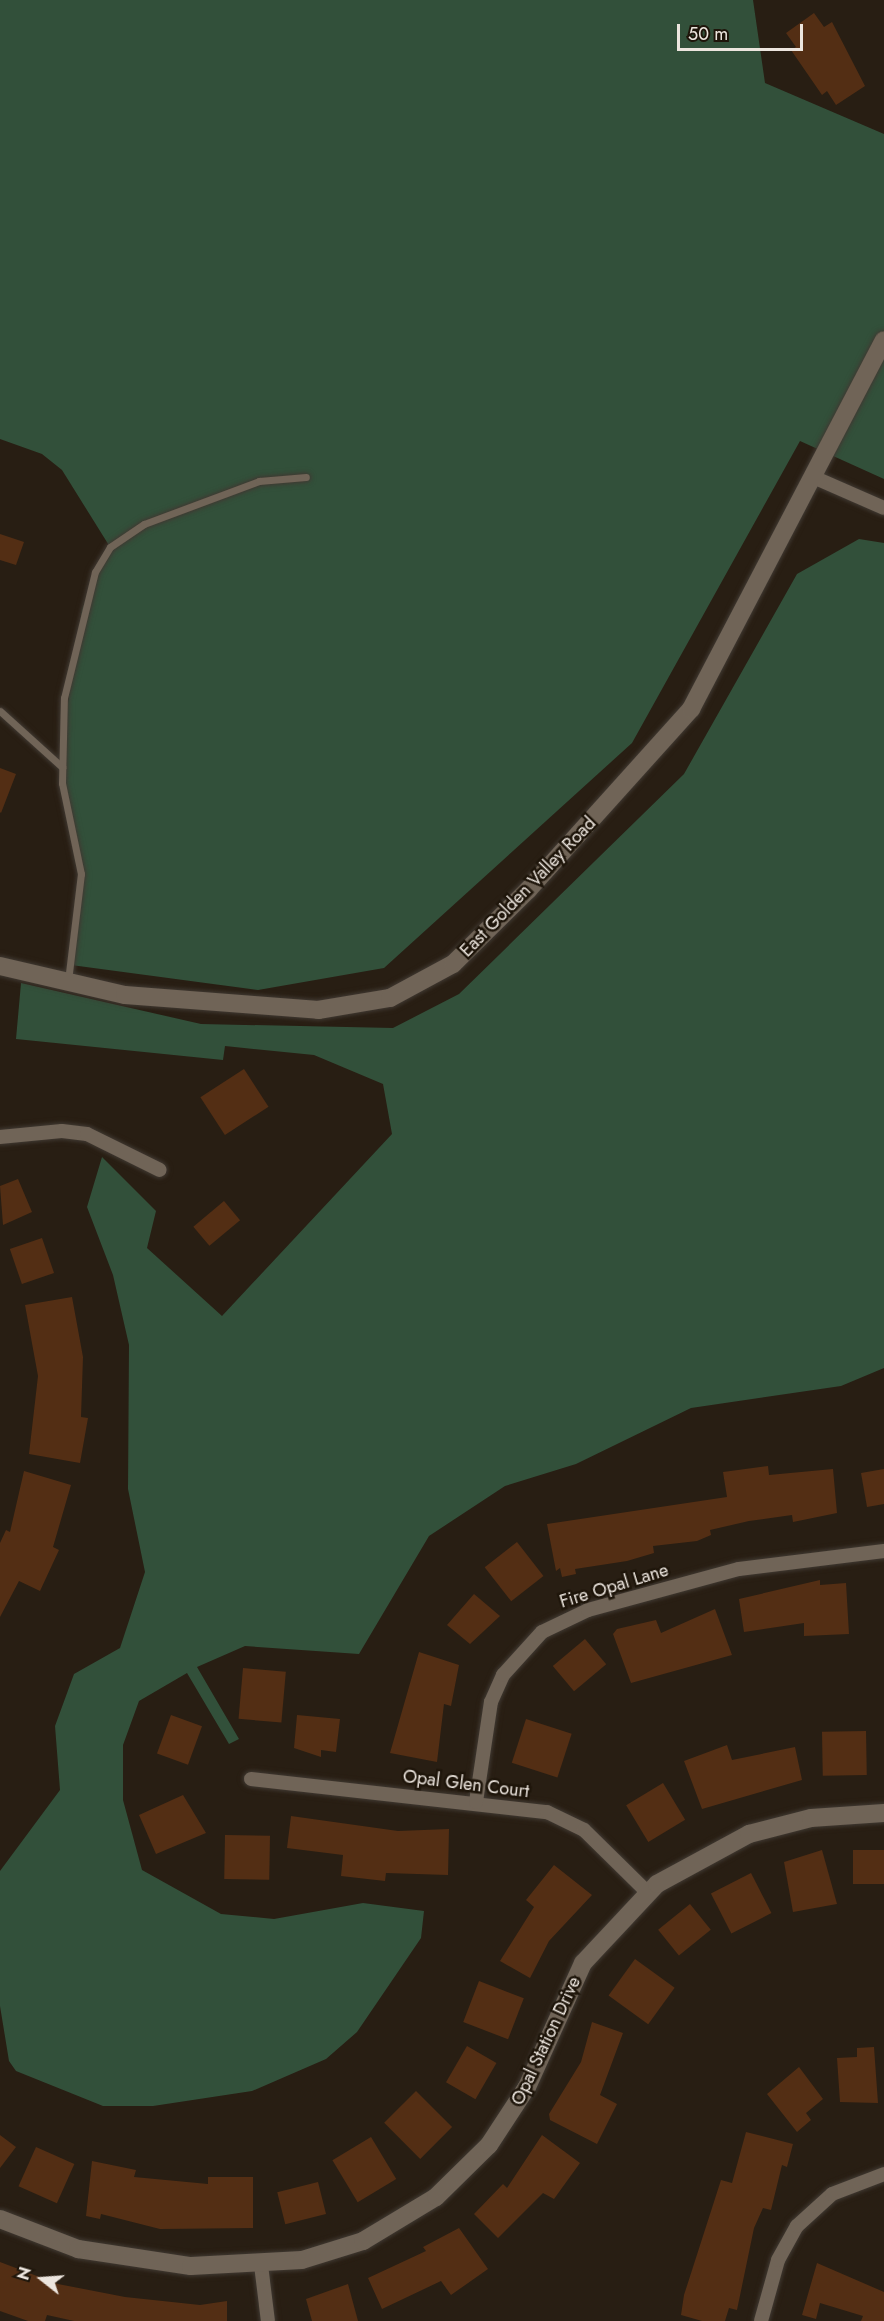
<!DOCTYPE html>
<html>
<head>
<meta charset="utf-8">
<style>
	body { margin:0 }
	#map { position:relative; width:884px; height:2321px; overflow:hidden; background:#281e13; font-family:Jost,sans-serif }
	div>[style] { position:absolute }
	.green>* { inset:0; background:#32503a }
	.building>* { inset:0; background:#532e14; transform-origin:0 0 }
	.roads { filter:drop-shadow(0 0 2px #403932) drop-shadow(0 0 2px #403932) }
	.lane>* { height:7px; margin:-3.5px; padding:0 3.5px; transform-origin:3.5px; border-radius:3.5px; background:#706457 }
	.street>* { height:14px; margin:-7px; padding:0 7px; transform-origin:7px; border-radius:7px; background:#706457 }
	.secondary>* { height:18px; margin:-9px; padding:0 9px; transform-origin:9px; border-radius:9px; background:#706457 }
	span { translate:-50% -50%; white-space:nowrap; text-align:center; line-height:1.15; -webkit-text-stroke:5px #1e150a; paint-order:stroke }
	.street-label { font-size:18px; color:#ece5de }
	.north { position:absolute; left:12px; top:2249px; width:60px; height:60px; -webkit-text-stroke:4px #1e150a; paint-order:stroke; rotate:287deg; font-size:16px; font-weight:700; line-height:24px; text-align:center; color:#ece5de }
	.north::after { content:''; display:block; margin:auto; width:21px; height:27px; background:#ece5de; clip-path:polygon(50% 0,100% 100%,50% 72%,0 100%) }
	.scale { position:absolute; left:677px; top:24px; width:126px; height:27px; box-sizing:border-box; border:3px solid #ece5de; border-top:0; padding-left:8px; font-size:18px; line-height:21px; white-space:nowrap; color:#ece5de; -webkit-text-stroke:4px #1e150a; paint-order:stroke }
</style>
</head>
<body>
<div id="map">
	<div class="green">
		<div style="clip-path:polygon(0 0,753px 0,765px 83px,884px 134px,884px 479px,800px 441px,632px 743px,384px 968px,258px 990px,71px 965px,81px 874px,62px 783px,61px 749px,82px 609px,110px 547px,62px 470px,42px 454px,0 439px)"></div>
		<div style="clip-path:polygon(859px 539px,884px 543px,884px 1368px,841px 1386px,691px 1408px,576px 1464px,505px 1486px,429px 1536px,359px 1654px,245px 1646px,197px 1667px,239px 1739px,229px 1744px,187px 1673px,139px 1701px,123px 1745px,123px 1800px,142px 1870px,221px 1914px,274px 1919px,363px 1903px,424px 1911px,421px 1938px,357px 2032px,326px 2059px,252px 2091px,153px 2106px,103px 2106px,16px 2071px,9px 2061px,0 2006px,0 1871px,60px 1790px,55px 1726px,74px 1674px,120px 1648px,145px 1572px,128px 1489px,129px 1345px,113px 1275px,87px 1207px,102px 1157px,156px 1211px,147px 1248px,222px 1316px,392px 1134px,383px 1084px,314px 1055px,225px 1046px,223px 1060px,16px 1039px,21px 983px,201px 1024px,393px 1028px,459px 994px,684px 774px,797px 574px)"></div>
	</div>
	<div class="building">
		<div style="clip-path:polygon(814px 13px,824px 27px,832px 22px,865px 86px,836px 105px,827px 91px,822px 95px,791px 50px,796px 47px,786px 33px)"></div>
		<div style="clip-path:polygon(0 534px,24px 542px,16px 565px,0 560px)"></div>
		<div style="clip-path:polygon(0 768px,16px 774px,1px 813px,0 812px)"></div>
		<div style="left:244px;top:1069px;width:45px;height:52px;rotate:57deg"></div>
		<div style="clip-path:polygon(18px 1179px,32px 1212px,3px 1225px,0 1186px)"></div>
		<div style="left:224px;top:1201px;width:25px;height:40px;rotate:50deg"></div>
		<div style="left:42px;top:1238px;width:37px;height:34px;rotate:71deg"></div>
		<div style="clip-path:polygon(72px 1297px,83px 1357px,81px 1417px,88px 1418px,80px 1463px,29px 1454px,38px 1376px,25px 1305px)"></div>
		<div style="clip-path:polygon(768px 1466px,769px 1475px,833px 1469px,837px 1513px,793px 1522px,792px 1515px,749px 1521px,710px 1530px,711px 1535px,697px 1541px,653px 1546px,654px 1553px,627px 1561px,575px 1569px,576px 1574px,562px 1577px,560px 1568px,556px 1571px,547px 1524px,727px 1497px,723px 1472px)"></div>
		<div style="clip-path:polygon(884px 1469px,884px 1504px,867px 1507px,861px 1473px)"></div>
		<div style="clip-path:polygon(24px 1471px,71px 1485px,53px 1547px,59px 1550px,40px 1591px,19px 1581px,0 1617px,0 1543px,6px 1530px,10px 1532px)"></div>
		<div style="left:517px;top:1542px;width:43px;height:41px;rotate:52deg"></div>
		<div style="clip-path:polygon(820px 1580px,820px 1585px,846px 1583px,849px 1634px,804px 1636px,804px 1623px,744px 1632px,739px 1599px)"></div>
		<div style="clip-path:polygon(474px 1594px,500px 1616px,470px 1644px,447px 1625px)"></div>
		<div style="clip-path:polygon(715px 1609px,732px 1655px,631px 1683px,613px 1634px,617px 1629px,656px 1620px,661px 1633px)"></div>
		<div style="left:585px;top:1639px;width:33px;height:42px;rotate:50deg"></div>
		<div style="clip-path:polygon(419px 1652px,459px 1665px,451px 1706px,444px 1704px,437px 1762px,390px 1753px)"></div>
		<div style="left:243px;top:1668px;width:43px;height:51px;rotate:5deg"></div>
		<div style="left:171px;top:1715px;width:33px;height:41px;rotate:20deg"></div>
		<div style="clip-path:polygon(297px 1715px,340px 1719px,336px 1752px,321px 1750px,321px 1757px,294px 1748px)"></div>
		<div style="left:526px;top:1719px;width:48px;height:46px;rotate:18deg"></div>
		<div style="left:866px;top:1731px;width:44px;height:44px;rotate:89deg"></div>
		<div style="clip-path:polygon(727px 1745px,732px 1760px,795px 1747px,802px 1780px,702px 1809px,684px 1761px)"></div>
		<div style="left:663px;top:1783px;width:43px;height:43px;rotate:59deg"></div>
		<div style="clip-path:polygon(183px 1795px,206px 1833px,156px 1854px,139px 1815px)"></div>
		<div style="clip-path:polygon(291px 1816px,398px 1831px,449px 1829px,448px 1875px,386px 1873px,385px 1881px,341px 1876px,343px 1855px,287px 1848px)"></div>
		<div style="left:225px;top:1835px;width:45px;height:44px;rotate:1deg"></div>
		<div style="clip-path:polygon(822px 1850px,837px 1904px,793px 1912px,784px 1862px)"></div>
		<div style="left:884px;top:1850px;width:34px;height:31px;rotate:90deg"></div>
		<div style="clip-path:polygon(554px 1865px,592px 1895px,549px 1941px,530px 1978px,500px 1961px,534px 1907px,526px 1900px)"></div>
		<div style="left:751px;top:1873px;width:45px;height:45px;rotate:63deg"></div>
		<div style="left:690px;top:1904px;width:33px;height:41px;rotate:51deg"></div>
		<div style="left:635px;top:1959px;width:49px;height:45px;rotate:36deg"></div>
		<div style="left:479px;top:1981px;width:48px;height:44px;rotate:21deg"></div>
		<div style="clip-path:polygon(592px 2022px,623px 2033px,600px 2095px,617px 2104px,597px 2144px,550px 2120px,549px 2114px,581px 2062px)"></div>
		<div style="left:467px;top:2046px;width:34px;height:42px;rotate:30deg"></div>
		<div style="clip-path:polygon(874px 2047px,878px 2103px,840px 2102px,837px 2058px,857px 2057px,857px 2048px)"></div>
		<div style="clip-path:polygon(799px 2067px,823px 2099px,806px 2113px,811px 2120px,797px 2132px,767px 2094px)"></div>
		<div style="left:416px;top:2091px;width:51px;height:45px;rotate:45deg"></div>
		<div style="clip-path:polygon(746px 2132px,793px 2144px,787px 2167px,782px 2165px,771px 2210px,763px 2208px,754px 2228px,737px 2310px,729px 2308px,725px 2321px,702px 2321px,681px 2315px,684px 2295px,721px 2180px,732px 2183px)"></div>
		<div style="clip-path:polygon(0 2135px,16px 2147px,0 2168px)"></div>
		<div style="clip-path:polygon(542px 2135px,580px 2163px,554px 2199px,543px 2193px,498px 2238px,474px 2214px,503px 2184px,507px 2188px)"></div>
		<div style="left:371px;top:2137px;width:49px;height:45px;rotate:59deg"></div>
		<div style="left:36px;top:2147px;width:42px;height:43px;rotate:24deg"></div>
		<div style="clip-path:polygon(92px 2161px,136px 2170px,134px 2177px,208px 2184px,208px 2177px,253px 2177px,253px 2228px,160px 2229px,101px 2214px,100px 2219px,86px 2216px)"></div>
		<div style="left:318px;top:2182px;width:33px;height:42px;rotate:76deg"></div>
		<div style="clip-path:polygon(459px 2228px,488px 2269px,451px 2295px,441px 2281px,382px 2309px,368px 2278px,426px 2251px,423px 2247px)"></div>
		<div style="clip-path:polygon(0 2262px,58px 2284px,125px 2297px,200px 2305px,227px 2301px,227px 2321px,74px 2321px,47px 2315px,45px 2321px,28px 2321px,0 2311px)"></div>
		<div style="clip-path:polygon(817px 2263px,884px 2292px,884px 2321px,861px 2321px,863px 2316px,820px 2303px,816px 2319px,802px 2315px)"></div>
		<div style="clip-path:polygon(348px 2284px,358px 2321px,312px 2321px,306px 2299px)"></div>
	</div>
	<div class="roads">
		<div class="lane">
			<div style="left:0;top:711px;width:84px;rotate:42.1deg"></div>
			<div style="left:68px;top:981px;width:108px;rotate:-83.1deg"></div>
			<div style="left:81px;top:874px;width:93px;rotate:-101.8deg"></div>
			<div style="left:62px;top:783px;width:85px;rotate:-88.7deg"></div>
			<div style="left:64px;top:698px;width:130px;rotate:-76.2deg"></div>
			<div style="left:95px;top:572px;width:29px;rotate:-59deg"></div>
			<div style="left:110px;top:547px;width:41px;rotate:-34.1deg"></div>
			<div style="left:144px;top:524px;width:123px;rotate:-20.5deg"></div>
			<div style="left:259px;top:481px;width:47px;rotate:-4.9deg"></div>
		</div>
		<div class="street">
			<div style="left:813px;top:477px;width:77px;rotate:23.6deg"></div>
			<div style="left:0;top:1137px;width:62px;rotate:-5.5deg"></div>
			<div style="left:62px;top:1131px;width:25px;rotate:7deg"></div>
			<div style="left:87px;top:1134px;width:81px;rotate:26.3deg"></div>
			<div style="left:251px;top:1779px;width:298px;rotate:6.4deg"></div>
			<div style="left:547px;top:1812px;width:41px;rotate:25.9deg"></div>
			<div style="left:584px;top:1830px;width:90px;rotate:44.5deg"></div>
			<div style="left:476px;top:1802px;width:101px;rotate:-81.5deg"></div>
			<div style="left:491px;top:1702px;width:30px;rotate:-66deg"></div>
			<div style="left:503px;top:1675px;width:58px;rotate:-47.8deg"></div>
			<div style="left:542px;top:1632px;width:51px;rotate:-25.6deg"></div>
			<div style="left:588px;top:1610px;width:156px;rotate:-15.2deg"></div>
			<div style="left:739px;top:1569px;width:146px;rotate:-7.1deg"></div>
			<div style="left:261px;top:2265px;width:56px;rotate:82.9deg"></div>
			<div style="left:761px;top:2321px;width:63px;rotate:-74.4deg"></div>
			<div style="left:778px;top:2260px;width:39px;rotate:-61deg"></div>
			<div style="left:797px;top:2226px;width:47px;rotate:-42.4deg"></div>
			<div style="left:832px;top:2194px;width:56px;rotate:-21deg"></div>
		</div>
		<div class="secondary">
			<div style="left:0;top:966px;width:128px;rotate:13.1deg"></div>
			<div style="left:125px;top:995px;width:194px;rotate:4.4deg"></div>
			<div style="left:318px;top:1010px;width:73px;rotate:-9.5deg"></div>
			<div style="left:390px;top:998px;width:72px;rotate:-28.4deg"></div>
			<div style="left:453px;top:964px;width:105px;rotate:-44.6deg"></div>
			<div style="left:528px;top:890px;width:244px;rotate:-48deg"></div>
			<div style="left:691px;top:709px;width:416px;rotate:-62.4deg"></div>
			<div style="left:0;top:2219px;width:84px;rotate:21deg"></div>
			<div style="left:78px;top:2249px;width:114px;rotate:8.6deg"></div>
			<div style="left:191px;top:2266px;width:111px;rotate:-3.1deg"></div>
			<div style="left:302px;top:2260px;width:64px;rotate:-17.3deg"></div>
			<div style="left:363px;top:2241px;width:85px;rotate:-31.1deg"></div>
			<div style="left:436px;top:2197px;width:74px;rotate:-44.5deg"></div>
			<div style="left:489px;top:2145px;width:69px;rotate:-56.8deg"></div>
			<div style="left:527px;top:2087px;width:136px;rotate:-65.7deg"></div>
			<div style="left:583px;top:1963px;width:108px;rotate:-46.9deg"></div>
			<div style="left:657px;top:1884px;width:105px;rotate:-28.5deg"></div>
			<div style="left:749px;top:1834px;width:64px;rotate:-14.5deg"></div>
			<div style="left:811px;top:1818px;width:73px;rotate:-3.9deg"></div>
		</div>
	</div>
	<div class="street-label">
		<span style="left:528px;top:887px;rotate:-46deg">East Golden Valley Road</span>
		<span style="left:614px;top:1586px;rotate:-17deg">Fire Opal Lane</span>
		<span style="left:466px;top:1784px;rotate:7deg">Opal Glen Court</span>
		<span style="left:546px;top:2041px;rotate:-65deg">Opal Station Drive</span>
	</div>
	<div class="north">N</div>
	<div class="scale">50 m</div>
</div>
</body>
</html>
